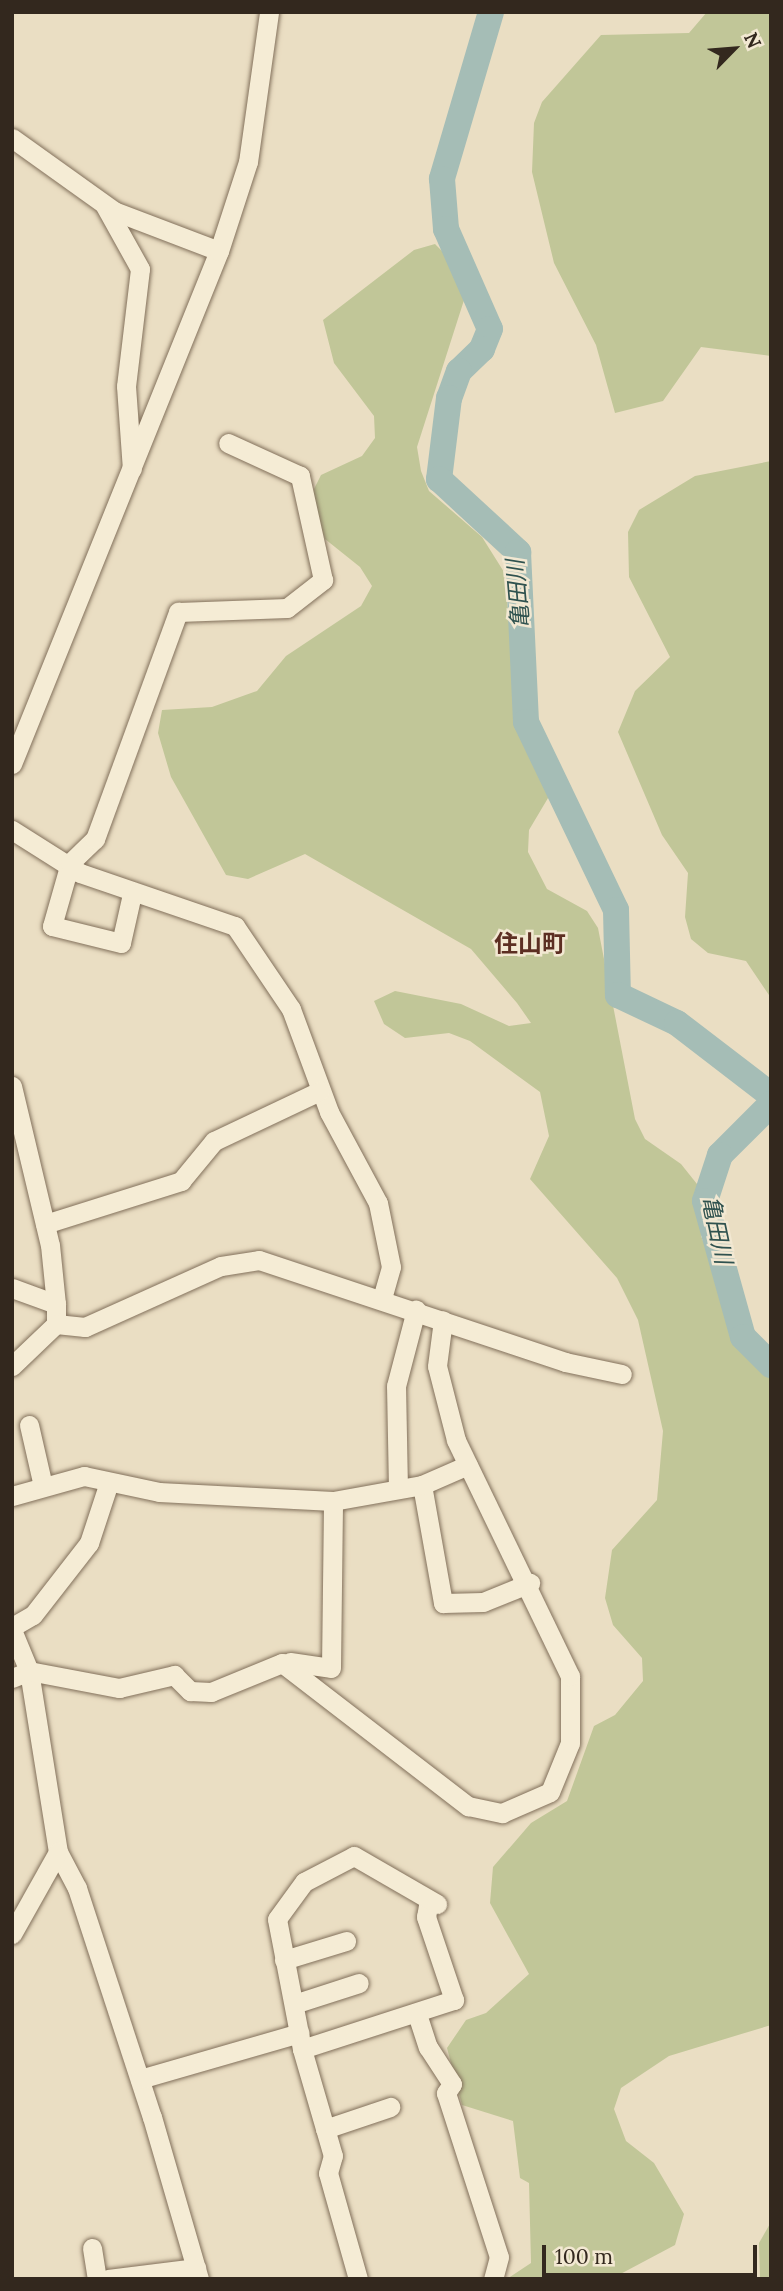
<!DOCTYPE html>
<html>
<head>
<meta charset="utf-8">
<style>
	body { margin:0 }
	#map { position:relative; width:783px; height:2291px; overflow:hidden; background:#eadec3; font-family:Lora,"Noto Sans JP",serif }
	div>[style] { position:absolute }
	.green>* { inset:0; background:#c1c698 }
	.river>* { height:26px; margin:-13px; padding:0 13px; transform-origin:13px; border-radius:13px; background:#a5bdb6 }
	.roads { filter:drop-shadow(0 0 2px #82705b) drop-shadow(0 0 2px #82705b) }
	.minor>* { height:19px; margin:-9.5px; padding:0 9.5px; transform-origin:9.5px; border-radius:9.5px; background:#f5ecd5 }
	span { translate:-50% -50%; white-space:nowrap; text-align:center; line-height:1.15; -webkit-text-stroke:5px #f2e8d2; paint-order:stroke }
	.water-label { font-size:23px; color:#2f524f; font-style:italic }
	.quarter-label { font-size:24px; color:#5c2e22; font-weight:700 }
	.frame { position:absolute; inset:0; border:14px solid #33281e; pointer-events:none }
	.north { position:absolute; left:699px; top:14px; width:70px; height:70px; -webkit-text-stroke:5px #f2e8d2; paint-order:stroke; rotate:65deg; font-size:19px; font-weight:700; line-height:28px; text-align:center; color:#33281e }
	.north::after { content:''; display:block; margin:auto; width:24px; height:32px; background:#33281e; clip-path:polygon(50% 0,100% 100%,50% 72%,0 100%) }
	.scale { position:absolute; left:542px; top:2245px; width:215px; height:32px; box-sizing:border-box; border:4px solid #33281e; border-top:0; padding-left:9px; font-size:21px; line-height:24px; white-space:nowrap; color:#33281e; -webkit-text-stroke:5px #f2e8d2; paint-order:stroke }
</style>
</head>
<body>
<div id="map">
	<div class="green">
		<div style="clip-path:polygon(707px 12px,771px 12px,771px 356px,701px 347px,663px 401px,615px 413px,596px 345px,554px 263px,532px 172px,534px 123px,542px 102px,601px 35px,689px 33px)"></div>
		<div style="clip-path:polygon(435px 244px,463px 272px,465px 297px,417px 447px,421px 471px,429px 491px,482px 537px,504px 572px,520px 730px,551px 793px,529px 830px,528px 852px,547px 889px,587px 911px,598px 928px,635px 1119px,645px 1139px,681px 1164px,701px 1189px,701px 1236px,743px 1339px,771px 1371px,771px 2025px,669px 2056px,621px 2088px,614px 2109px,626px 2141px,654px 2163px,684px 2214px,675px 2245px,611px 2279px,507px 2279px,531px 2263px,529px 2183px,520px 2178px,513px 2121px,462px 2105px,447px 2048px,466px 2020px,486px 2013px,529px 1974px,490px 1903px,493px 1867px,531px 1823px,567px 1801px,594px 1726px,615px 1715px,643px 1681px,642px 1658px,613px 1625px,605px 1598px,612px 1550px,657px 1500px,663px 1431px,638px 1320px,617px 1278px,530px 1179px,549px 1136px,540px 1092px,470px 1041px,449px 1033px,405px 1038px,384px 1024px,374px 1001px,395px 991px,461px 1004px,509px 1026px,531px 1023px,517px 1003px,471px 949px,305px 854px,248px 879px,226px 875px,171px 777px,158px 733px,162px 710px,212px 707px,257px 691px,286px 656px,361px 606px,372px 586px,360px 567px,325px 539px,310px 497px,321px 475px,362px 456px,375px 438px,374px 416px,334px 363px,323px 320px,414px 250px)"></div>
		<div style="clip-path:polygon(771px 461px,771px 998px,746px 961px,708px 953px,691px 939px,685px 917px,688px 873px,662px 835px,618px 732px,635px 691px,670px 657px,629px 577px,628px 532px,639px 510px,695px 476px)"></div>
		<div style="clip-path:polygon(771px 2222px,771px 2279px,760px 2279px,759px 2243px)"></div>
	</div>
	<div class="river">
		<div style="left:491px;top:12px;width:174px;rotate:106.4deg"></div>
		<div style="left:442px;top:179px;width:50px;rotate:85.4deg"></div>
		<div style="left:446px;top:229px;width:109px;rotate:66.3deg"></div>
		<div style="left:490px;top:329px;width:22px;rotate:112deg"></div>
		<div style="left:482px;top:349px;width:32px;rotate:136deg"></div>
		<div style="left:459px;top:371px;width:29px;rotate:110deg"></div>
		<div style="left:449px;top:398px;width:82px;rotate:97deg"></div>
		<div style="left:439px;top:479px;width:108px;rotate:42.7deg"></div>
		<div style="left:518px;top:552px;width:170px;rotate:87.3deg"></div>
		<div style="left:526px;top:722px;width:208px;rotate:64.4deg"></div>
		<div style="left:616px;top:910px;width:85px;rotate:88.7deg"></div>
		<div style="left:618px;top:995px;width:65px;rotate:25.4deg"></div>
		<div style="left:677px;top:1023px;width:118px;rotate:37.5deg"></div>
		<div style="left:771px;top:1104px;width:72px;rotate:135deg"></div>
		<div style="left:720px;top:1155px;width:48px;rotate:108.1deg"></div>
		<div style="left:705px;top:1201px;width:141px;rotate:74.4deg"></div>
		<div style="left:743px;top:1337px;width:40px;rotate:45deg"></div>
	</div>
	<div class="roads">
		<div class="minor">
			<div style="left:12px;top:138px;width:125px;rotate:35.6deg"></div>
			<div style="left:114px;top:211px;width:112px;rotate:20.9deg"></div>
			<div style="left:105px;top:206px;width:72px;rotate:60.9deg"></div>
			<div style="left:140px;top:269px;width:118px;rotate:96.8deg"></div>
			<div style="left:126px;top:386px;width:83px;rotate:85.9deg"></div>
			<div style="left:12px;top:764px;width:553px;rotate:-68.03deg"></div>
			<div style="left:219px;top:251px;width:94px;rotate:-72deg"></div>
			<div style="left:248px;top:162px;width:151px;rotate:-82deg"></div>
			<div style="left:12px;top:830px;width:80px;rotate:32.3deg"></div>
			<div style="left:80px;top:873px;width:164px;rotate:18.9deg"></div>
			<div style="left:235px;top:926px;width:100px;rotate:56deg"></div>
			<div style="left:291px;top:1009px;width:110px;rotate:69.7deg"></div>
			<div style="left:329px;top:1112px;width:103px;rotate:61.7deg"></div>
			<div style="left:378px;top:1203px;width:65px;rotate:78.5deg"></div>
			<div style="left:391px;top:1267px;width:32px;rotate:106deg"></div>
			<div style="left:132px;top:894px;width:50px;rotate:102.7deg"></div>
			<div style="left:121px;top:943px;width:71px;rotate:-166.2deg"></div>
			<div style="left:52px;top:926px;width:66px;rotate:-74.1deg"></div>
			<div style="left:70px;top:863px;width:35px;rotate:-44deg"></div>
			<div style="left:95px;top:839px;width:242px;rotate:-69.9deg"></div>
			<div style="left:178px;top:612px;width:109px;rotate:-2.1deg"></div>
			<div style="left:287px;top:608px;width:46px;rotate:-37.9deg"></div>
			<div style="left:323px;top:580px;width:107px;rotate:-102.5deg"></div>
			<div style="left:300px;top:476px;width:79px;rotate:-155.4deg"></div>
			<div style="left:12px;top:1086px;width:163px;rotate:76.6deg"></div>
			<div style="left:50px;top:1245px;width:59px;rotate:84.2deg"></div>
			<div style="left:56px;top:1304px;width:20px;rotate:90deg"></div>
			<div style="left:56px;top:1324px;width:61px;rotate:136.3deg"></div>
			<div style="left:45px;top:1224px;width:143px;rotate:-17.5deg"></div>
			<div style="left:181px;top:1181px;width:52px;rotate:-50.5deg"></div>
			<div style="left:214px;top:1141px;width:117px;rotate:-25.3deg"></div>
			<div style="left:12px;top:1288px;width:47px;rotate:20deg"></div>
			<div style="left:56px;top:1324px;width:29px;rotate:6deg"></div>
			<div style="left:85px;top:1327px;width:149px;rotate:-24.2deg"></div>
			<div style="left:221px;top:1266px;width:38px;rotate:-9deg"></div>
			<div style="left:259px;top:1260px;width:323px;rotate:18.4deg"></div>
			<div style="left:565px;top:1362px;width:58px;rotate:11.9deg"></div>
			<div style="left:29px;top:1425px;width:63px;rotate:77.1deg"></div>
			<div style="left:422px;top:1485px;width:120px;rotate:79.9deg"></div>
			<div style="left:443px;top:1603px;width:40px;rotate:-1.4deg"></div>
			<div style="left:483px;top:1602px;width:51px;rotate:-22deg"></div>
			<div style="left:398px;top:1489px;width:103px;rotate:-91.1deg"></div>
			<div style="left:396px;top:1386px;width:79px;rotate:-75.3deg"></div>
			<div style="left:12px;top:1496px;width:75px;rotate:-15.5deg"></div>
			<div style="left:84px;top:1476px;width:77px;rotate:12deg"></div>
			<div style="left:159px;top:1492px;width:174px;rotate:3deg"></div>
			<div style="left:333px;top:1501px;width:90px;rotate:-10.2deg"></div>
			<div style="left:422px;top:1485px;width:50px;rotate:-23.5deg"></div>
			<div style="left:12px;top:1627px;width:24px;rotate:-30deg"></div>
			<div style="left:33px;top:1615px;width:91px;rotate:-52.1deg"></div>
			<div style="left:89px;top:1543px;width:64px;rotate:-71.8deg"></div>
			<div style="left:12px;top:1630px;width:44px;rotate:67.5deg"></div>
			<div style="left:29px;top:1671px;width:183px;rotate:80.9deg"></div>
			<div style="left:58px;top:1852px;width:41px;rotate:62.2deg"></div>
			<div style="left:77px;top:1888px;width:241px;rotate:71.9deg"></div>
			<div style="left:152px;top:2117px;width:169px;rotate:73.8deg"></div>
			<div style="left:290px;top:1662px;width:41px;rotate:8.3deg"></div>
			<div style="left:331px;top:1668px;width:167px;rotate:-89.3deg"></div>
			<div style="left:12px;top:1678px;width:18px;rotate:-22deg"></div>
			<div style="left:29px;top:1671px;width:92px;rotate:10.7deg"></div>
			<div style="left:119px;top:1688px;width:57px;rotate:-13.3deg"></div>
			<div style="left:174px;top:1675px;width:23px;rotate:45deg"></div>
			<div style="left:190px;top:1691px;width:21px;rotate:3deg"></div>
			<div style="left:211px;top:1692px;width:77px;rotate:-22.2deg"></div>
			<div style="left:282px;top:1663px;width:235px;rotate:37.6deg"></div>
			<div style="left:468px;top:1806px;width:35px;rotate:12deg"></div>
			<div style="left:502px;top:1813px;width:52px;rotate:-23.6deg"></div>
			<div style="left:550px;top:1792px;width:53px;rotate:-67.8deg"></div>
			<div style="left:570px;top:1743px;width:67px;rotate:-90deg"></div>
			<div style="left:570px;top:1676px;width:262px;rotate:-115.8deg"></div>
			<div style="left:456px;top:1440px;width:76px;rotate:-104.4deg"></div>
			<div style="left:437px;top:1366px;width:46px;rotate:-82.6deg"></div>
			<div style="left:12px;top:1934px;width:94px;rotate:-60.7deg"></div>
			<div style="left:284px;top:1960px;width:65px;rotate:-17deg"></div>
			<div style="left:294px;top:2004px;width:68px;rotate:-17.9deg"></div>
			<div style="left:417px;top:2014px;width:35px;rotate:72deg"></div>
			<div style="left:428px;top:2047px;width:44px;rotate:57deg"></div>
			<div style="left:452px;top:2084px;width:11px;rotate:124deg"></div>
			<div style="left:446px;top:2093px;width:172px;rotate:72.1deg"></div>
			<div style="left:499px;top:2257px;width:23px;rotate:105deg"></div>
			<div style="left:302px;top:2049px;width:160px;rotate:-17.9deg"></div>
			<div style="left:454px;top:2000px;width:88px;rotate:-108.6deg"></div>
			<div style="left:426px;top:1917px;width:17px;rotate:-80deg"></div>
			<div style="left:140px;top:2079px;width:166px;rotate:-16.1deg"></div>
			<div style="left:325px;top:2129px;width:69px;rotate:-18.7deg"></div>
			<div style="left:92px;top:2248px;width:31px;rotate:81deg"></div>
			<div style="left:108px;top:2279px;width:89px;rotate:-7.1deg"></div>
			<div style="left:358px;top:2279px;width:110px;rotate:-105.8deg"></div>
			<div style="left:328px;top:2173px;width:18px;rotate:-74deg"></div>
			<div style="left:333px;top:2156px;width:111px;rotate:-106.2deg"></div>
			<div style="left:302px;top:2049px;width:132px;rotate:-100.9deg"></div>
			<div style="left:277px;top:1919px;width:46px;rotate:-53.9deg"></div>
			<div style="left:304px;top:1882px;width:56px;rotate:-27.5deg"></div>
			<div style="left:354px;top:1856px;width:96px;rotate:30deg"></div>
		</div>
	</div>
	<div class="water-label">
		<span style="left:518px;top:594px;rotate:-95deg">亀田川</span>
		<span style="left:717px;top:1230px;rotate:78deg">亀田川</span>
	</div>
	<div class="quarter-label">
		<span style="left:530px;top:944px">住山町</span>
	</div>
	<div class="frame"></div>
	<div class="north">N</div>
	<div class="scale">100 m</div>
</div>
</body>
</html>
